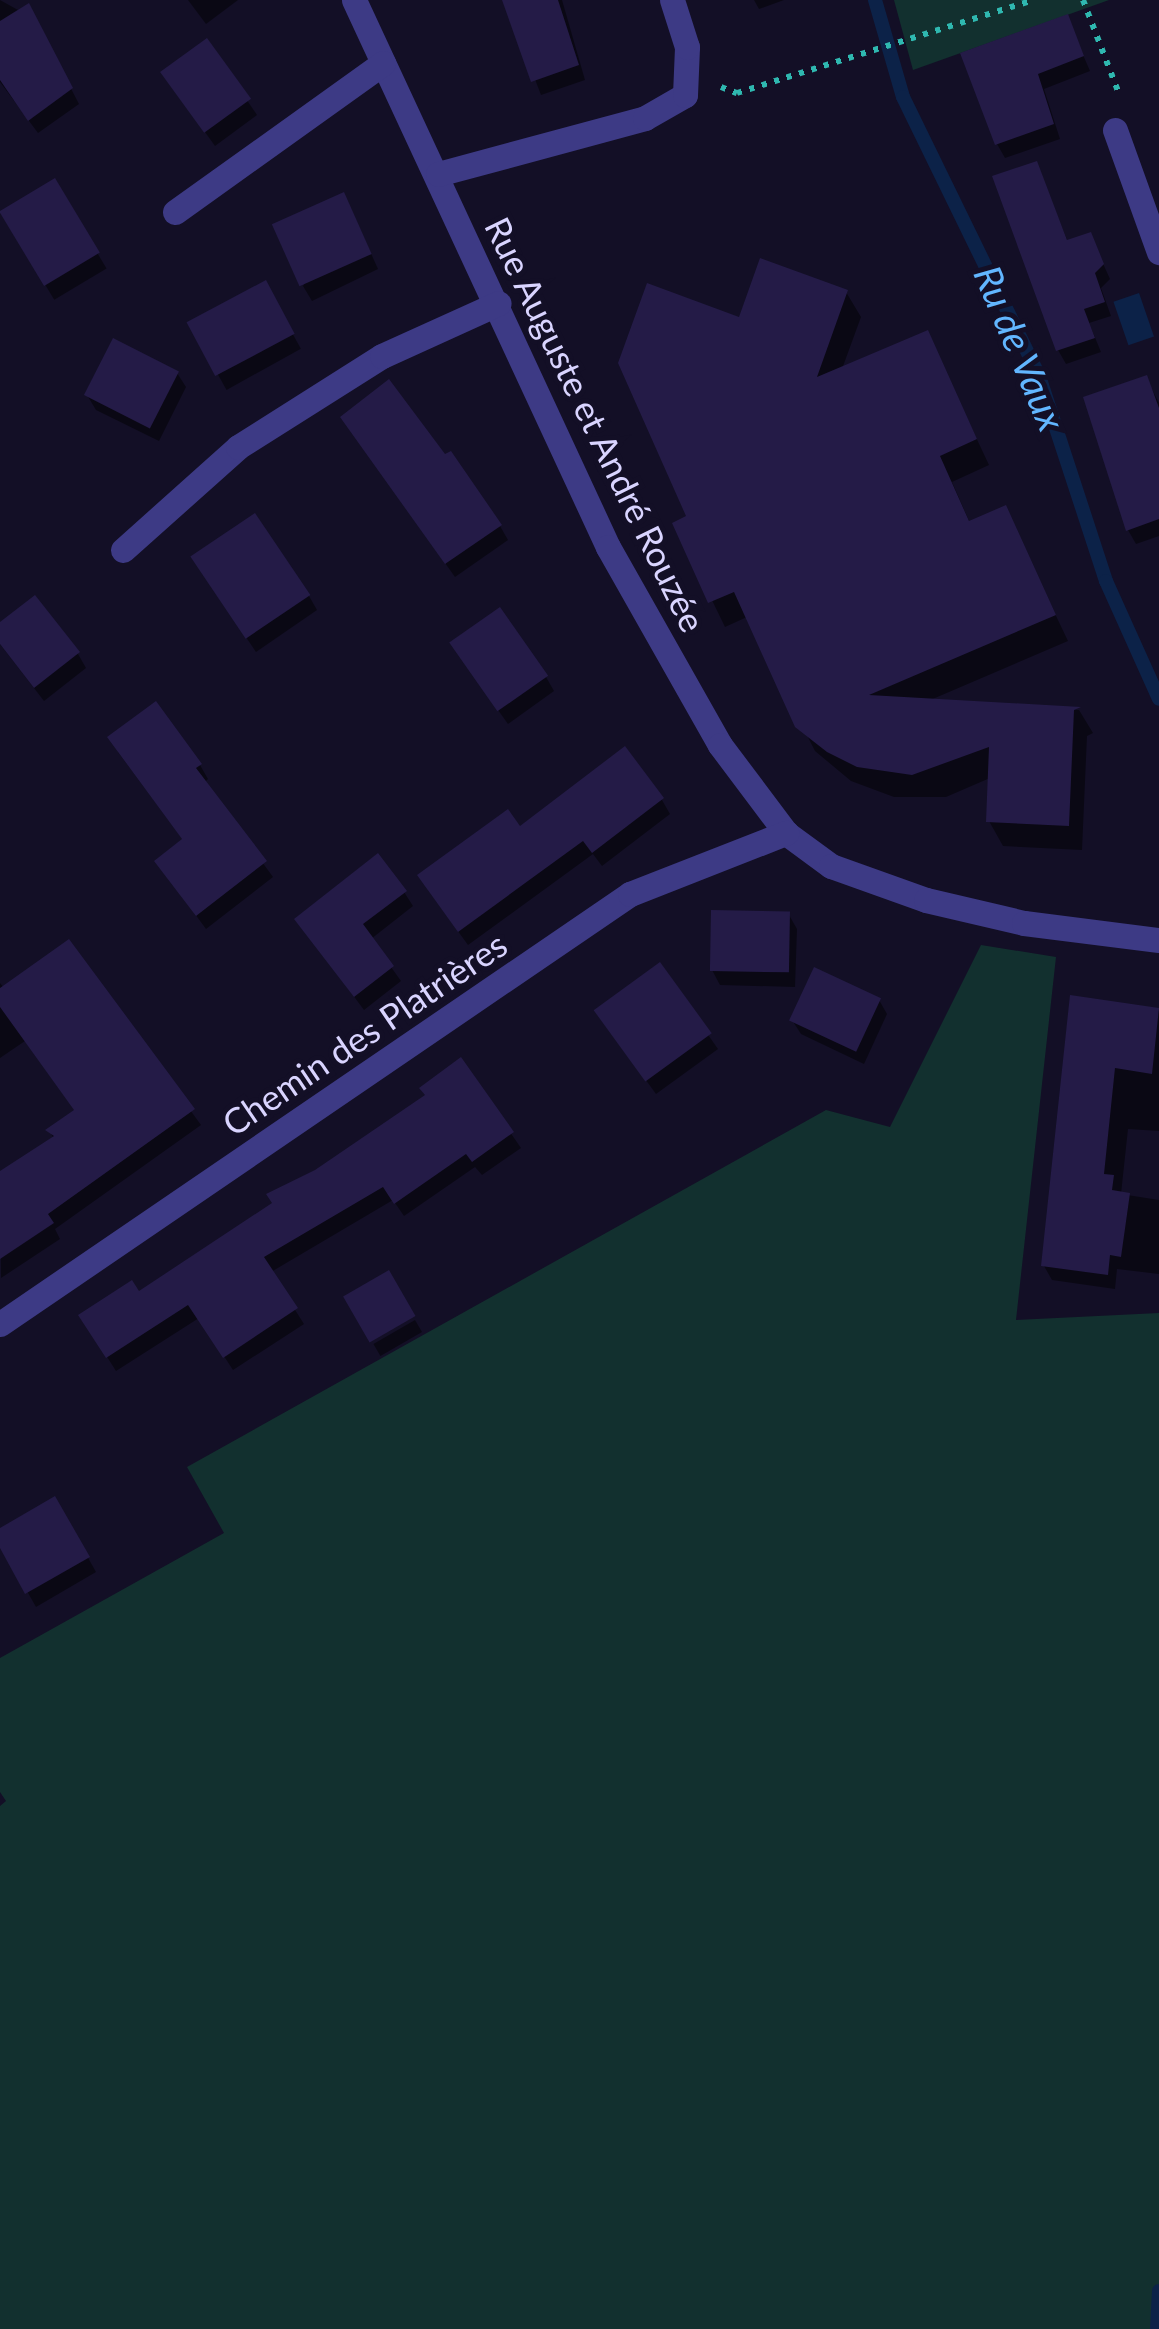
<!DOCTYPE html>
<html>
<head>
<meta charset="utf-8">
<style>
	body { margin:0 }
	#map { position:relative; width:1159px; height:2329px; overflow:hidden; background:#130f26; font-family:Lato,sans-serif }
	div>[style] { position:absolute }
	.green>* { inset:0; background:#12302f }
	.water>* { inset:0; background:#0c2248; transform-origin:0 0 }
	.shadow>* { inset:0; background:#0007; transform-origin:0 0 }
	.stream>* { height:14px; margin:-7px; padding:0 7px; transform-origin:7px; border-radius:7px; background:#0c2248 }
	.building>* { inset:0; background:#241b47; transform-origin:0 0 }
	.path>* { height:6px; margin-top:-3px; transform-origin:0; background:repeating-linear-gradient(90deg,#2fb8b0 0 5px,transparent 0 13px) }
	.minor>* { height:25px; margin:-12.5px; padding:0 12.5px; transform-origin:12.5px; border-radius:12.5px; background:#3d3a85 }
	span { translate:-50% -50%; white-space:nowrap; text-align:center; line-height:1.15; -webkit-text-stroke:10px #130f26; paint-order:stroke }
	.street-label { font-size:35px; color:#d9d4ff }
	.water-label { font-size:38px; color:#62b6ff; font-style:italic }
</style>
</head>
<body>
<div id="map">
	<div class="green">
		<div style="clip-path:polygon(894px 0,1109px 0,913px 70px)"></div>
		<div style="clip-path:polygon(981px 945px,1056px 957px,1016px 1320px,1159px 1313px,1159px 2329px,0 2329px,0 1806px,6px 1801px,0 1792px,0 1658px,224px 1533px,187px 1467px,826px 1110px,890px 1127px)"></div>
	</div>
	<div class="water">
		<div style="left:1139px;top:293px;width:46px;height:27px;rotate:71deg"></div>
	</div>
	<div class="shadow">
		<div style="clip-path:polygon(0 0,18px 10px,28px 6px,79px 104px,38px 133px,0 82px)"></div>
		<div style="clip-path:polygon(188px 0,238px 0,206px 24px)"></div>
		<div style="clip-path:polygon(505px 0,562px 0,585px 80px,541px 95px)"></div>
		<div style="clip-path:polygon(754px 0,784px 0,759px 9px)"></div>
		<div style="clip-path:polygon(1067px 18px,1090px 71px,1044px 89px,1060px 139px,1005px 158px,997px 144px)"></div>
		<div style="clip-path:polygon(207px 42px,257px 115px,215px 146px,172px 86px)"></div>
		<div style="clip-path:polygon(1036px 164px,1068px 242px,1090px 235px,1110px 279px,1101px 288px,1111px 316px,1089px 323px,1101px 352px,1066px 364px,1058px 350px)"></div>
		<div style="left:54px;top:181px;width:102px;height:61px;rotate:59deg"></div>
		<div style="clip-path:polygon(351px 209px,378px 269px,312px 301px,303px 286px)"></div>
		<div style="left:265px;top:284px;width:74px;height:85px;rotate:61deg"></div>
		<div style="clip-path:polygon(846px 292px,861px 317px,842px 369px,927px 333px,989px 465px,952px 482px,970px 523px,1005px 509px,1068px 641px,928px 701px,1079px 710px,1093px 733px,1087px 736px,1082px 850px,1003px 846px,989px 821px,990px 778px,946px 797px,894px 797px,851px 781px,815px 751px,747px 617px,725px 627px,675px 524px,690px 518px,741px 320px)"></div>
		<div style="clip-path:polygon(177px 373px,186px 387px,159px 441px,96px 410px,87px 395px)"></div>
		<div style="clip-path:polygon(1146px 378px,1159px 403px,1159px 536px,1136px 544px,1128px 530px)"></div>
		<div style="clip-path:polygon(352px 432px,500px 526px,508px 540px,455px 577px)"></div>
		<div style="clip-path:polygon(202px 572px,309px 596px,317px 610px,256px 652px)"></div>
		<div style="clip-path:polygon(0 626px,78px 654px,86px 668px,44px 701px,0 644px)"></div>
		<div style="clip-path:polygon(461px 658px,546px 677px,554px 691px,508px 724px)"></div>
		<div style="clip-path:polygon(118px 752px,200px 765px,208px 779px,204px 783px,273px 877px,206px 929px,157px 862px,184px 841px)"></div>
		<div style="clip-path:polygon(662px 800px,670px 814px,602px 866px,593px 854px,468px 945px,428px 890px,520px 830px)"></div>
		<div style="clip-path:polygon(404px 892px,413px 906px,371px 939px,401px 981px,364px 1010px,297px 920px)"></div>
		<div style="clip-path:polygon(789px 915px,797px 929px,795px 987px,720px 985px,712px 970px)"></div>
		<div style="clip-path:polygon(68px 942px,201px 1125px,55px 1229px,60px 1239px,1px 1278px,0 1174px,54px 1139px,49px 1130px,76px 1112px,25px 1041px,0 1058px,0 983px,4px 988px)"></div>
		<div style="clip-path:polygon(659px 965px,718px 1049px,656px 1094px,606px 1025px)"></div>
		<div style="clip-path:polygon(1072px 998px,1159px 1011px,1159px 1131px,1128px 1129px,1121px 1194px,1159px 1200px,1159px 1274px,1117px 1269px,1115px 1289px,1052px 1280px,1044px 1266px)"></div>
		<div style="clip-path:polygon(879px 1000px,887px 1014px,864px 1064px,801px 1034px,792px 1020px)"></div>
		<div style="clip-path:polygon(461px 1061px,521px 1148px,482px 1175px,475px 1167px,404px 1216px,393px 1200px,271px 1272px,304px 1324px,233px 1370px,199px 1318px,116px 1371px,90px 1330px,427px 1097px)"></div>
		<div style="left:415px;top:1320px;width:14px;height:48px;rotate:60deg"></div>
		<div style="clip-path:polygon(55px 1499px,96px 1572px,36px 1607px,0 1543px,0 1531px)"></div>
	</div>
	<div class="stream">
		<div style="left:875px;top:0;width:101px;rotate:73.9deg"></div>
		<div style="left:903px;top:97px;width:310px;rotate:64deg"></div>
		<div style="left:1039px;top:376px;width:216px;rotate:71.9deg"></div>
		<div style="left:1106px;top:581px;width:129px;rotate:65.8deg"></div>
		<div style="left:1157px;top:2329px;width:38px;rotate:-87deg"></div>
	</div>
	<div class="building">
		<div style="clip-path:polygon(502px 0,558px 0,579px 65px,531px 82px)"></div>
		<div style="clip-path:polygon(29px 3px,73px 88px,28px 121px,0 80px,0 21px)"></div>
		<div style="clip-path:polygon(1068px 14px,1084px 56px,1038px 74px,1054px 124px,995px 145px,960px 53px)"></div>
		<div style="left:207px;top:38px;width:75px;height:58px;rotate:54deg"></div>
		<div style="clip-path:polygon(1037px 161px,1067px 240px,1091px 232px,1104px 264px,1095px 273px,1105px 302px,1084px 309px,1095px 338px,1056px 351px,992px 176px)"></div>
		<div style="left:55px;top:178px;width:87px;height:65px;rotate:59deg"></div>
		<div style="left:344px;top:192px;width:68px;height:79px;rotate:66deg"></div>
		<div style="clip-path:polygon(760px 258px,848px 290px,817px 377px,928px 330px,977px 439px,940px 456px,969px 521px,1006px 505px,1056px 615px,869px 695px,1081px 707px,1074px 710px,1069px 826px,986px 822px,989px 747px,912px 775px,857px 767px,827px 752px,795px 727px,734px 592px,708px 603px,672px 523px,686px 516px,618px 363px,647px 283px,739px 317px)"></div>
		<div style="left:266px;top:280px;width:61px;height:90px;rotate:62deg"></div>
		<div style="left:113px;top:338px;width:74px;height:64px;rotate:27deg"></div>
		<div style="clip-path:polygon(1147px 375px,1159px 408px,1159px 519px,1126px 531px,1083px 397px)"></div>
		<div style="clip-path:polygon(389px 379px,445px 454px,451px 451px,502px 525px,445px 564px,340px 417px)"></div>
		<div style="left:255px;top:513px;width:99px;height:78px;rotate:56deg"></div>
		<div style="clip-path:polygon(35px 595px,80px 652px,34px 688px,0 644px,0 622px)"></div>
		<div style="left:500px;top:607px;width:84px;height:62px;rotate:55deg"></div>
		<div style="clip-path:polygon(156px 701px,202px 764px,196px 768px,267px 861px,196px 916px,154px 861px,182px 839px,107px 737px)"></div>
		<div style="clip-path:polygon(625px 746px,664px 798px,592px 853px,583px 841px,458px 932px,417px 875px,508px 809px,520px 826px)"></div>
		<div style="clip-path:polygon(378px 853px,407px 891px,363px 924px,394px 966px,354px 997px,294px 919px)"></div>
		<div style="left:711px;top:910px;width:79px;height:61px;rotate:1deg"></div>
		<div style="clip-path:polygon(69px 939px,195px 1109px,48px 1214px,54px 1223px,0 1259px,0 1171px,54px 1136px,45px 1130px,74px 1110px,0 1007px,0 988px)"></div>
		<div style="left:660px;top:962px;width:88px;height:82px;rotate:54deg"></div>
		<div style="left:814px;top:967px;width:74px;height:59px;rotate:25deg"></div>
		<div style="clip-path:polygon(1070px 995px,1159px 1008px,1152px 1074px,1115px 1068px,1104px 1174px,1114px 1175px,1112px 1190px,1130px 1193px,1121px 1257px,1110px 1255px,1108px 1275px,1041px 1266px)"></div>
		<div style="clip-path:polygon(461px 1057px,514px 1132px,472px 1162px,466px 1154px,394px 1204px,383px 1187px,264px 1257px,298px 1308px,223px 1358px,188px 1305px,106px 1358px,78px 1315px,132px 1280px,139px 1291px,272px 1203px,266px 1194px,315px 1170px,425px 1095px,419px 1088px)"></div>
		<div style="left:389px;top:1270px;width:53px;height:53px;rotate:60deg"></div>
		<div style="clip-path:polygon(55px 1496px,90px 1557px,25px 1594px,0 1548px,0 1528px)"></div>
	</div>
	<div class="path">
		<div style="left:1083px;top:0;width:101px;rotate:69deg"></div>
		<div style="left:721px;top:87px;width:17px;rotate:21deg"></div>
		<div style="left:737px;top:93px;width:311px;rotate:-17.4deg"></div>
	</div>
	<div class="minor">
		<div style="left:354px;top:0;width:603px;rotate:65.09deg"></div>
		<div style="left:608px;top:547px;width:227px;rotate:60.5deg"></div>
		<div style="left:720px;top:745px;width:110px;rotate:53.1deg"></div>
		<div style="left:786px;top:833px;width:56px;rotate:36.3deg"></div>
		<div style="left:831px;top:866px;width:101px;rotate:19.7deg"></div>
		<div style="left:926px;top:900px;width:101px;rotate:13.2deg"></div>
		<div style="left:1024px;top:923px;width:136px;rotate:7.2deg"></div>
		<div style="left:1115px;top:130px;width:130px;rotate:70.2deg"></div>
		<div style="left:438px;top:174px;width:214px;rotate:-15.1deg"></div>
		<div style="left:645px;top:118px;width:46px;rotate:-29.9deg"></div>
		<div style="left:685px;top:95px;width:48px;rotate:-87.6deg"></div>
		<div style="left:687px;top:47px;width:49px;rotate:-107.7deg"></div>
		<div style="left:175px;top:212px;width:256px;rotate:-35.6deg"></div>
		<div style="left:123px;top:550px;width:154px;rotate:-41.8deg"></div>
		<div style="left:238px;top:447px;width:170px;rotate:-32.3deg"></div>
		<div style="left:382px;top:356px;width:128px;rotate:-24.4deg"></div>
		<div style="left:0;top:1324px;width:763px;rotate:-34.32deg"></div>
		<div style="left:630px;top:894px;width:168px;rotate:-21.4deg"></div>
	</div>
	<div class="street-label">
		<span style="left:596px;top:424px;rotate:64deg">Rue Auguste et André Rouzée</span>
		<span style="left:364px;top:1033px;rotate:-34deg">Chemin des Platrières</span>
	</div>
	<div class="water-label">
		<span style="left:1020px;top:348px;rotate:67deg">Ru de Vaux</span>
	</div>
</div>
</body>
</html>
